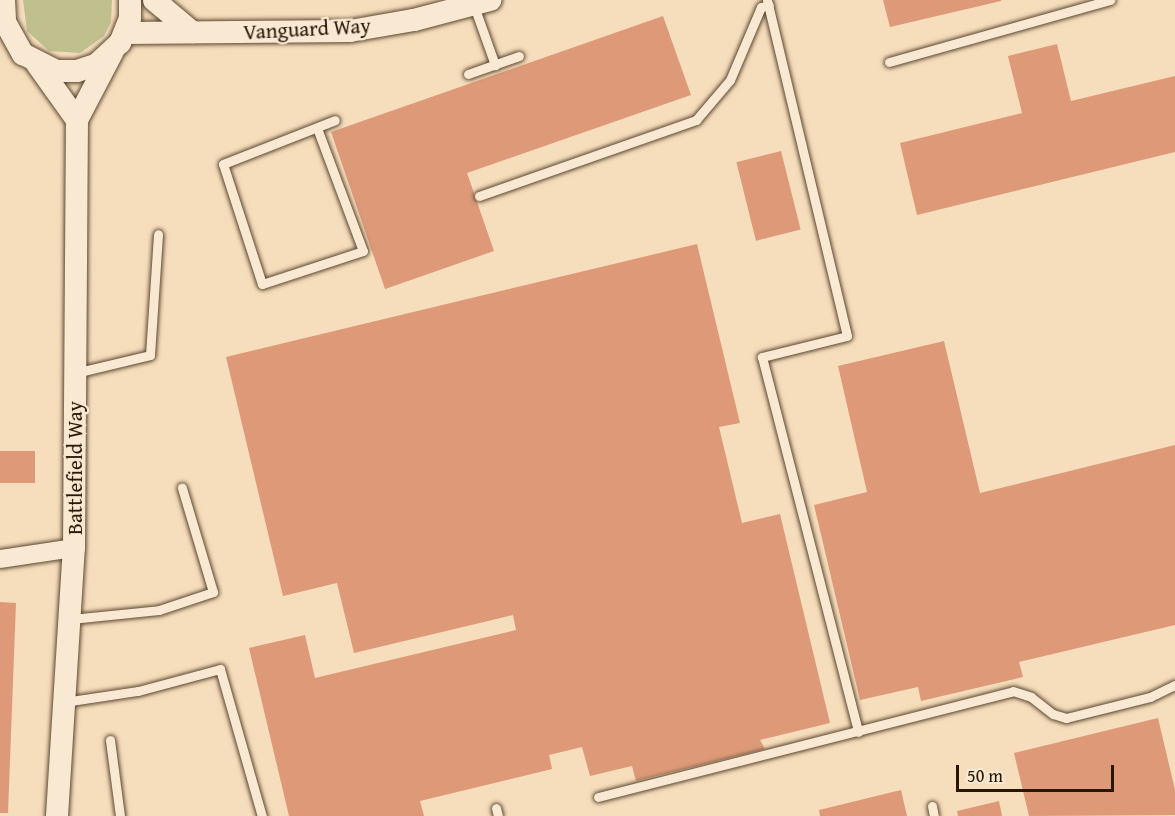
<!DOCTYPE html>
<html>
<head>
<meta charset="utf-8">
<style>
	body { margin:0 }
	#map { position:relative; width:1175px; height:816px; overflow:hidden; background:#f6ddbc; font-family:"Gentium Book Plus",serif }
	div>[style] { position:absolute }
	.green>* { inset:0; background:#c0c08e }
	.building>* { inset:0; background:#de9a78; transform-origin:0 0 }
	.roads { filter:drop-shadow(0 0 2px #5b4830) drop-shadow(0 0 2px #5b4830) }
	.service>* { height:9px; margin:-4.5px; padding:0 4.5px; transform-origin:4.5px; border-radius:4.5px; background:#f9e9d3 }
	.minor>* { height:18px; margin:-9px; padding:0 9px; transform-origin:9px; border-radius:9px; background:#f9e9d3 }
	.tertiary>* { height:22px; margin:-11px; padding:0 11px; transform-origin:11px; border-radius:11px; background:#f9e9d3 }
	span { translate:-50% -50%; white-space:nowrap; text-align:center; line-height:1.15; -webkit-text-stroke:4.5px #f9e9d3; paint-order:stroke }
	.street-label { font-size:21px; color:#271601 }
	.scale { position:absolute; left:956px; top:765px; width:158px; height:27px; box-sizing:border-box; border:3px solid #271601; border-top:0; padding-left:8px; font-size:18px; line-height:21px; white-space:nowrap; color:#271601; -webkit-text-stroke:4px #f9e9d3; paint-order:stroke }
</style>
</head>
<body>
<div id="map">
	<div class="green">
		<div style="clip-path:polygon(23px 0,112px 0,111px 22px,104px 36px,80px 53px,49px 51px,27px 31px)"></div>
	</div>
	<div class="building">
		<div style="clip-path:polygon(883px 0,1001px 0,1001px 1px,890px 27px)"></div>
		<div style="clip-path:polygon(663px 16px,691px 95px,467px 173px,494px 251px,385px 289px,331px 132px)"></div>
		<div style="clip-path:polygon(1057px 44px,1071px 101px,1175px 76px,1175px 152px,917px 215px,900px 143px,1022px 113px,1008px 56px)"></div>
		<div style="left:781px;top:151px;width:81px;height:46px;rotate:76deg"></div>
		<div style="clip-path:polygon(697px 244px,740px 423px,719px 427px,742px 523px,780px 514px,830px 723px,760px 740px,765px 749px,636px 781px,632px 766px,590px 776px,582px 747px,549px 755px,552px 769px,420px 801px,424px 816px,289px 816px,249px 648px,305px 635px,315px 678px,516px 630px,513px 615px,354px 653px,337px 583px,283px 596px,226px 357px)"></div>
		<div style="clip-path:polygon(944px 341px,980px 493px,1175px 445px,1175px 625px,1019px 662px,1023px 677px,921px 701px,918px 687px,860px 700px,814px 505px,867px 492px,838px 366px)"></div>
		<div style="left:0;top:451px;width:35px;height:32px"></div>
		<div style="clip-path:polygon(0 602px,16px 603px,8px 813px,0 813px)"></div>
		<div style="clip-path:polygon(1158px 718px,1175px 790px,1175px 815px,1029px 816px,1014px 753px)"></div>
		<div style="clip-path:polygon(901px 790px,907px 816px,820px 816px,819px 810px)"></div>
		<div style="clip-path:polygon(999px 801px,1002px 816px,958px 816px,957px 811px)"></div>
	</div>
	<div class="roads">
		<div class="service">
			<div style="left:767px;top:0;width:345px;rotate:76.6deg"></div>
			<div style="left:847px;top:336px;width:88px;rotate:166.1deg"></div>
			<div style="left:762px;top:357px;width:387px;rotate:75.6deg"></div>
			<div style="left:474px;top:6px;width:63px;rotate:70.4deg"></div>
			<div style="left:889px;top:62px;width:230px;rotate:-15.7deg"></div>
			<div style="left:468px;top:74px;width:54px;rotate:-19.4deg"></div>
			<div style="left:317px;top:128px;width:131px;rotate:69.5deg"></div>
			<div style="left:363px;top:251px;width:106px;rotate:161.9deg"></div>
			<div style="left:262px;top:284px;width:126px;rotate:-108deg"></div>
			<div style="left:223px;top:164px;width:120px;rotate:-21.4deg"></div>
			<div style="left:479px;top:196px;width:230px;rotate:-19.3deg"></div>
			<div style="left:696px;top:120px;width:52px;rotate:-49.6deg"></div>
			<div style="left:730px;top:80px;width:79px;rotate:-67deg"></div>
			<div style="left:761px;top:7px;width:8px;rotate:-14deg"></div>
			<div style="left:75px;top:373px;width:77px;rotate:-13.5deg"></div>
			<div style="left:150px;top:355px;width:121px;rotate:-86.2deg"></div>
			<div style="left:71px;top:619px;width:88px;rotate:-5.8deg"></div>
			<div style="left:159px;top:610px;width:57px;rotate:-18.4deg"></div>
			<div style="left:213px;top:592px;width:109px;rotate:-106.6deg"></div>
			<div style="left:64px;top:702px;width:75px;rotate:-8.5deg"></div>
			<div style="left:138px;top:691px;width:85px;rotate:-15deg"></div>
			<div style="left:220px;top:669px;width:153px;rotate:74.1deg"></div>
			<div style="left:110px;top:740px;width:77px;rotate:82.5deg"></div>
			<div style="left:598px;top:797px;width:428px;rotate:-14.3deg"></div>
			<div style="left:1013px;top:691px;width:19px;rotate:18deg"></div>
			<div style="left:1031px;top:697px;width:28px;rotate:38deg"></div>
			<div style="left:1053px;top:714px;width:14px;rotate:17deg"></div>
			<div style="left:1066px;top:718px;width:87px;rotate:-14deg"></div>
			<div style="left:1150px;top:697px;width:28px;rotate:-26deg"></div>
			<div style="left:932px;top:806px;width:10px;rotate:79deg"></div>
			<div style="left:496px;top:808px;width:8px;rotate:76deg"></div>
		</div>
		<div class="minor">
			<div style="left:0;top:559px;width:75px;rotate:-8.5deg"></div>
		</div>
		<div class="tertiary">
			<div style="left:4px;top:0;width:22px;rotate:87deg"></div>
			<div style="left:5px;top:22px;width:37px;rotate:61deg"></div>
			<div style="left:23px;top:54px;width:37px;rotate:27deg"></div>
			<div style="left:56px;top:71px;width:21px"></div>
			<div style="left:77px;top:71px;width:20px;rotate:-18deg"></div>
			<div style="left:96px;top:65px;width:33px;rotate:-43deg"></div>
			<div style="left:120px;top:43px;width:27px;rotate:-68deg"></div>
			<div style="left:130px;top:18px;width:18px;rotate:-90deg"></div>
			<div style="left:154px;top:0;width:50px;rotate:40.1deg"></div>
			<div style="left:126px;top:33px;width:224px;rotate:-0.5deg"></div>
			<div style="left:350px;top:31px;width:65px;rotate:-9.8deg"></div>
			<div style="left:414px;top:20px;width:79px;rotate:-14.7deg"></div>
			<div style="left:37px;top:64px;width:69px;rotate:54.5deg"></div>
			<div style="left:57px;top:816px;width:269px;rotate:-86.4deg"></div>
			<div style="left:74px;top:548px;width:428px;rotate:-89.6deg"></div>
			<div style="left:77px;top:120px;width:76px;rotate:-62.4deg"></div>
		</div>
	</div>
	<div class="street-label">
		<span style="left:307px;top:29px;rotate:-3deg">Vanguard Way</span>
		<span style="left:75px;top:468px;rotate:-90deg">Battlefield Way</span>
	</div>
	<div class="scale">50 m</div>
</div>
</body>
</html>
